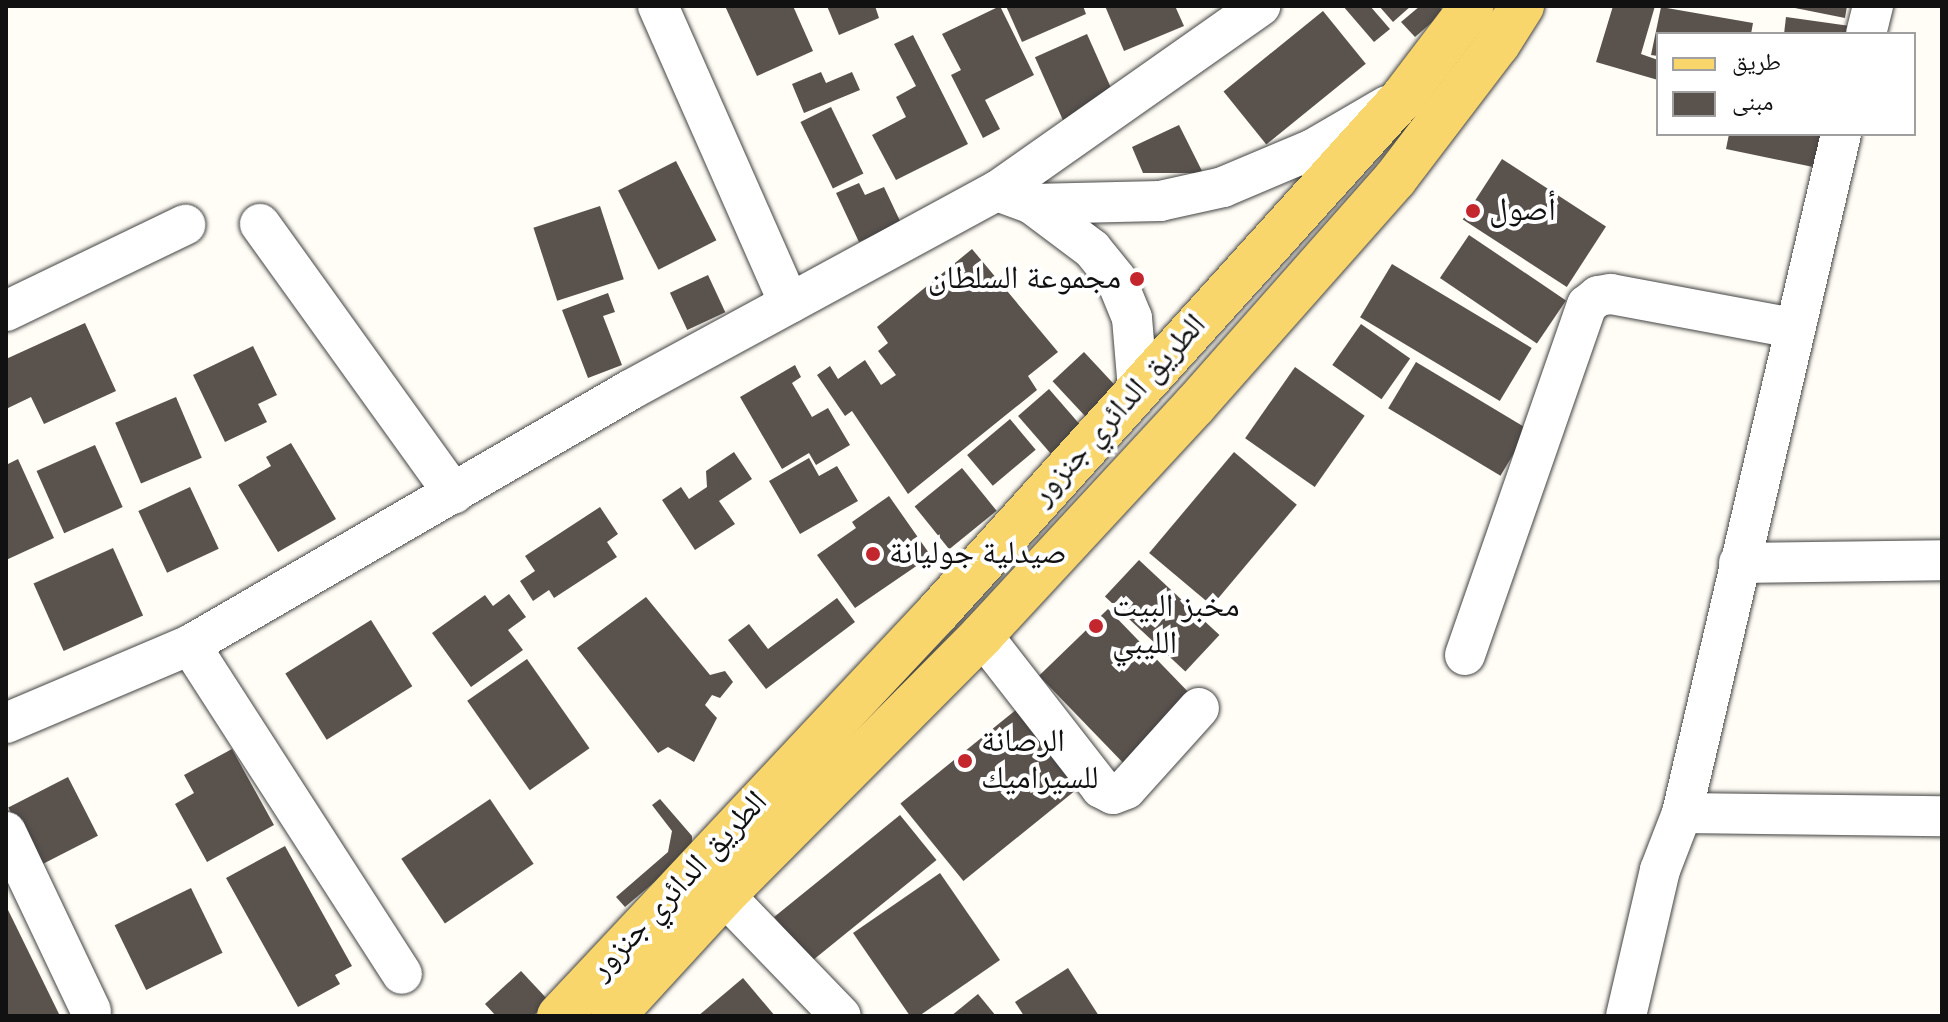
<!DOCTYPE html>
<html>
<head>
<meta charset="utf-8">
<style>
	body { margin:0 }
	#map { position:relative; width:1948px; height:1022px; overflow:hidden; background:#fffdf5; font-family:Spectral,"Noto Naskh Arabic",serif }
	div>[style] { position:absolute }
	.building>* { inset:0; background:#5a524d; transform-origin:0 0 }
	.roads { filter:drop-shadow(0 0 2px #444) drop-shadow(0 0 2px #444) }
	.minor>* { height:40px; margin:-20px; padding:0 20px; transform-origin:20px; border-radius:20px; background:#fff }
	.major>* { height:44px; margin:-22px; padding:0 22px; transform-origin:22px; border-radius:22px; background:#f9d66b }
	.dots>* { width:22px; height:22px; translate:-50% -50%; box-sizing:border-box; border:4px solid #fff; border-radius:50% }
	span { translate:-50% -50%; white-space:nowrap; text-align:center; line-height:1.15; -webkit-text-stroke:8px #fff; paint-order:stroke }
	.poi-label { font-size:32px; color:#111 }
	.left { translate:0 -50%; text-align:left }
	.right { translate:-100% -50%; text-align:right }
	.street-label { font-size:32px; color:#111 }
	.frame { position:absolute; inset:0; border:8px solid #111; pointer-events:none }
	.legend { position:absolute; left:1656px; top:32px; width:260px; height:104px; box-sizing:border-box; background:#fff; border:2px solid #a0a0a0; margin:0; padding:10px 14px; list-style:none; font-size:24px; color:#111 }
	.legend li { display:flex; align-items:center; gap:16px; height:40px }
	.legend b { width:40px; border:2px solid #a0a0a0 }
</style>
</head>
<body>
<div id="map">
	<div class="building">
		<div style="clip-path:polygon(725px 6px,793px 6px,813px 51px,757px 76px)"></div>
		<div style="clip-path:polygon(827px 6px,875px 6px,879px 18px,839px 35px)"></div>
		<div style="clip-path:polygon(1000px 6px,1034px 75px,985px 100px,1000px 129px,983px 138px,951px 75px,961px 70px,942px 34px)"></div>
		<div style="clip-path:polygon(1006px 6px,1083px 6px,1086px 14px,1022px 42px)"></div>
		<div style="clip-path:polygon(1105px 6px,1175px 6px,1184px 26px,1124px 51px)"></div>
		<div style="clip-path:polygon(1343px 6px,1370px 6px,1390px 29px,1374px 42px)"></div>
		<div style="clip-path:polygon(1379px 6px,1411px 6px,1393px 22px)"></div>
		<div style="clip-path:polygon(1420px 6px,1439px 6px,1444px 12px,1415px 37px,1401px 22px)"></div>
		<div style="clip-path:polygon(1613px 6px,1655px 6px,1641px 54px,1658px 60px,1658px 80px,1596px 62px)"></div>
		<div style="clip-path:polygon(1785px 6px,1847px 6px,1845px 18px)"></div>
		<div style="clip-path:polygon(1661px 7px,1753px 23px,1751px 34px,1658px 34px,1658px 56px,1651px 55px)"></div>
		<div style="left:1323px;top:11px;width:68px;height:128px;rotate:51deg"></div>
		<div style="clip-path:polygon(1786px 17px,1850px 26px,1849px 34px,1784px 34px)"></div>
		<div style="left:1087px;top:34px;width:69px;height:57px;rotate:66deg"></div>
		<div style="clip-path:polygon(913px 35px,968px 144px,896px 180px,872px 135px,906px 117px,896px 97px,916px 86px,894px 44px)"></div>
		<div style="clip-path:polygon(821px 72px,826px 83px,852px 72px,860px 90px,804px 113px,792px 84px)"></div>
		<div style="left:831px;top:107px;width:74px;height:34px;rotate:64deg"></div>
		<div style="clip-path:polygon(1179px 125px,1203px 173px,1143px 173px,1132px 147px)"></div>
		<div style="clip-path:polygon(1729px 134px,1830px 134px,1823px 169px,1726px 149px)"></div>
		<div style="left:1502px;top:159px;width:124px;height:72px;rotate:33deg"></div>
		<div style="left:676px;top:161px;width:89px;height:65px;rotate:63deg"></div>
		<div style="clip-path:polygon(859px 183px,865px 195px,884px 187px,901px 223px,859px 242px,836px 193px)"></div>
		<div style="left:600px;top:206px;width:77px;height:70px;rotate:72deg"></div>
		<div style="left:1469px;top:235px;width:117px;height:52px;rotate:34deg"></div>
		<div style="clip-path:polygon(972px 249px,1058px 352px,1028px 376px,1037px 390px,908px 494px,852px 411px,845px 416px,817px 375px,830px 366px,838px 379px,865px 360px,881px 385px,896px 375px,878px 351px,888px 343px,877px 327px)"></div>
		<div style="left:1392px;top:264px;width:163px;height:62px;rotate:31deg"></div>
		<div style="left:708px;top:275px;width:41px;height:42px;rotate:65deg"></div>
		<div style="clip-path:polygon(608px 293px,615px 312px,603px 316px,622px 365px,588px 378px,562px 310px)"></div>
		<div style="clip-path:polygon(85px 323px,116px 391px,44px 424px,31px 397px,6px 409px,6px 359px)"></div>
		<div style="left:1361px;top:324px;width:60px;height:50px;rotate:35deg"></div>
		<div style="clip-path:polygon(253px 346px,277px 395px,258px 404px,267px 422px,225px 442px,193px 375px)"></div>
		<div style="left:1084px;top:352px;width:52px;height:43px;rotate:47deg"></div>
		<div style="left:1416px;top:362px;width:131px;height:54px;rotate:31deg"></div>
		<div style="clip-path:polygon(795px 365px,801px 377px,792px 383px,812px 417px,828px 408px,850px 445px,816px 465px,809px 453px,782px 469px,740px 397px)"></div>
		<div style="left:1295px;top:367px;width:85px;height:87px;rotate:35deg"></div>
		<div style="left:1049px;top:389px;width:55px;height:41px;rotate:49deg"></div>
		<div style="left:176px;top:397px;width:66px;height:66px;rotate:67deg"></div>
		<div style="left:1010px;top:419px;width:40px;height:56px;rotate:50deg"></div>
		<div style="clip-path:polygon(291px 443px,336px 519px,278px 552px,238px 485px,271px 466px,266px 457px)"></div>
		<div style="left:95px;top:445px;width:68px;height:64px;rotate:66deg"></div>
		<div style="clip-path:polygon(734px 452px,752px 479px,719px 501px,735px 524px,695px 550px,662px 500px,681px 487px,689px 499px,707px 487px,706px 471px)"></div>
		<div style="left:1234px;top:452px;width:82px;height:132px;rotate:40deg"></div>
		<div style="clip-path:polygon(809px 458px,819px 476px,837px 466px,858px 501px,800px 534px,769px 481px)"></div>
		<div style="clip-path:polygon(18px 459px,54px 538px,6px 560px,6px 465px)"></div>
		<div style="left:962px;top:468px;width:55px;height:61px;rotate:51deg"></div>
		<div style="left:190px;top:487px;width:68px;height:57px;rotate:65deg"></div>
		<div style="clip-path:polygon(889px 496px,931px 556px,855px 608px,817px 555px,856px 528px,852px 522px)"></div>
		<div style="clip-path:polygon(600px 507px,618px 534px,607px 542px,617px 557px,554px 598px,549px 590px,533px 601px,520px 581px,535px 571px,525px 556px)"></div>
		<div style="left:113px;top:548px;width:74px;height:87px;rotate:66deg"></div>
		<div style="left:1139px;top:560px;width:110px;height:50px;rotate:43deg"></div>
		<div style="clip-path:polygon(509px 594px,526px 617px,508px 630px,523px 650px,471px 687px,432px 633px,485px 595px,493px 606px)"></div>
		<div style="clip-path:polygon(646px 597px,710px 675px,725px 671px,733px 682px,720px 698px,712px 695px,705px 705px,717px 718px,694px 762px,668px 747px,658px 753px,577px 648px)"></div>
		<div style="clip-path:polygon(837px 598px,855px 622px,766px 689px,728px 640px,749px 624px,768px 649px)"></div>
		<div style="left:1108px;top:609px;width:127px;height:96px;rotate:46deg"></div>
		<div style="left:371px;top:620px;width:78px;height:101px;rotate:58deg"></div>
		<div style="left:527px;top:659px;width:109px;height:73px;rotate:55deg"></div>
		<div style="left:1017px;top:709px;width:100px;height:150px;rotate:51deg"></div>
		<div style="clip-path:polygon(232px 749px,274px 825px,207px 862px,175px 804px,194px 793px,184px 775px)"></div>
		<div style="left:68px;top:777px;width:66px;height:67px;rotate:63deg"></div>
		<div style="left:490px;top:799px;width:78px;height:107px;rotate:56deg"></div>
		<div style="clip-path:polygon(660px 799px,692px 836px,692px 850px,625px 907px,616px 897px,668px 852px,672px 831px,652px 805px)"></div>
		<div style="left:900px;top:815px;width:58px;height:162px;rotate:51deg"></div>
		<div style="clip-path:polygon(285px 846px,352px 966px,335px 975px,340px 984px,298px 1007px,226px 878px)"></div>
		<div style="clip-path:polygon(940px 873px,1000px 960px,919px 1016px,910px 1016px,853px 933px)"></div>
		<div style="left:191px;top:888px;width:72px;height:85px;rotate:64deg"></div>
		<div style="clip-path:polygon(6px 906px,12px 918px,60px 1016px,6px 1016px)"></div>
		<div style="clip-path:polygon(1068px 968px,1099px 1016px,1024px 1016px,1015px 1002px)"></div>
		<div style="clip-path:polygon(521px 971px,549px 1001px,533px 1016px,496px 1016px,485px 1004px)"></div>
		<div style="clip-path:polygon(743px 978px,775px 1016px,698px 1016px)"></div>
		<div style="clip-path:polygon(978px 994px,996px 1016px,951px 1016px)"></div>
	</div>
	<div class="roads">
		<div class="minor">
			<div style="left:658px;top:6px;width:325px;rotate:66.2deg"></div>
			<div style="left:1866px;top:34px;width:29px;rotate:-76deg"></div>
			<div style="left:997px;top:191px;width:322px;rotate:-35.1deg"></div>
			<div style="left:1032px;top:204px;width:128px;rotate:-1.3deg"></div>
			<div style="left:1160px;top:201px;width:65px;rotate:-12.5deg"></div>
			<div style="left:1223px;top:187px;width:98px;rotate:-22.9deg"></div>
			<div style="left:1313px;top:149px;width:86px;rotate:-30.2deg"></div>
			<div style="left:260px;top:224px;width:332px;rotate:54.3deg"></div>
			<div style="left:6px;top:311px;width:199px;rotate:-25.7deg"></div>
			<div style="left:1739px;top:563px;width:203px;rotate:-0.8deg"></div>
			<div style="left:982px;top:635px;width:194px;rotate:52.1deg"></div>
			<div style="left:1101px;top:788px;width:13px;rotate:27deg"></div>
			<div style="left:1113px;top:794px;width:14px;rotate:-21deg"></div>
			<div style="left:1126px;top:789px;width:109px;rotate:-48deg"></div>
			<div style="left:190px;top:645px;width:391px;rotate:57.2deg"></div>
			<div style="left:1465px;top:655px;width:371px;rotate:-70.8deg"></div>
			<div style="left:1587px;top:305px;width:14px;rotate:-39deg"></div>
			<div style="left:1598px;top:296px;width:13px;rotate:-9deg"></div>
			<div style="left:1611px;top:294px;width:185px;rotate:10.6deg"></div>
			<div style="left:6px;top:723px;width:200px;rotate:-23deg"></div>
			<div style="left:190px;top:645px;width:509px;rotate:-30.09deg"></div>
			<div style="left:630px;top:390px;width:417px;rotate:-28.5deg"></div>
			<div style="left:997px;top:191px;width:37px;rotate:20deg"></div>
			<div style="left:1032px;top:204px;width:75px;rotate:36.9deg"></div>
			<div style="left:1092px;top:249px;width:38px;rotate:51deg"></div>
			<div style="left:1116px;top:279px;width:42px;rotate:67.7deg"></div>
			<div style="left:1132px;top:318px;width:71px;rotate:85.2deg"></div>
			<div style="left:1682px;top:813px;width:260px;rotate:0.7deg"></div>
			<div style="left:6px;top:832px;width:198px;rotate:64.6deg"></div>
			<div style="left:724px;top:895px;width:168px;rotate:46deg"></div>
			<div style="left:1626px;top:1016px;width:150px;rotate:-76.9deg"></div>
			<div style="left:1660px;top:870px;width:61px;rotate:-68.9deg"></div>
			<div style="left:1682px;top:813px;width:697px;rotate:-76.82deg"></div>
		</div>
		<div class="major">
			<div style="left:559px;top:1016px;width:554px;rotate:-46.83deg"></div>
			<div style="left:938px;top:612px;width:694px;rotate:-47.92deg"></div>
			<div style="left:1403px;top:97px;width:114px;rotate:-52.8deg"></div>
			<div style="left:613px;top:1016px;width:164px;rotate:-47.5deg"></div>
			<div style="left:724px;top:895px;width:366px;rotate:-45.2deg"></div>
			<div style="left:982px;top:635px;width:313px;rotate:-47.2deg"></div>
			<div style="left:1195px;top:405px;width:302px;rotate:-48.5deg"></div>
			<div style="left:1395px;top:179px;width:170px;rotate:-52.7deg"></div>
			<div style="left:1498px;top:44px;width:45px;rotate:-57.7deg"></div>
		</div>
	</div>
	<div class="dots">
		<div style="left:1473px;top:211px;background:#c4262e"></div>
		<div style="left:1137px;top:279px;background:#c4262e"></div>
		<div style="left:873px;top:554px;background:#c4262e"></div>
		<div style="left:1096px;top:626px;background:#c4262e"></div>
		<div style="left:965px;top:761px;background:#c4262e"></div>
	</div>
	<div class="poi-label">
		<span class="left" style="left:1489px;top:211px">أصول</span>
		<span class="right" style="left:1121px;top:279px">مجموعة السلطان</span>
		<span class="left" style="left:889px;top:554px">صيدلية جوليانة</span>
		<span class="left" style="left:1112px;top:626px">مخبز البيت<br>الليبي</span>
		<span class="left" style="left:981px;top:761px">الرصانة<br>للسيراميك</span>
	</div>
	<div class="street-label">
		<span style="left:1119px;top:410px;rotate:-48deg">الطريق الدائري جنزور</span>
		<span style="left:679px;top:886px;rotate:-47deg">الطريق الدائري جنزور</span>
	</div>
	<div class="frame"></div>
	<ul class="legend">
	<li><b style="height:10px;background:#f9d66b"></b>طريق</li>
	<li><b style="height:22px;background:#5a524d"></b>مبنى</li>
	</ul>
</div>
</body>
</html>
